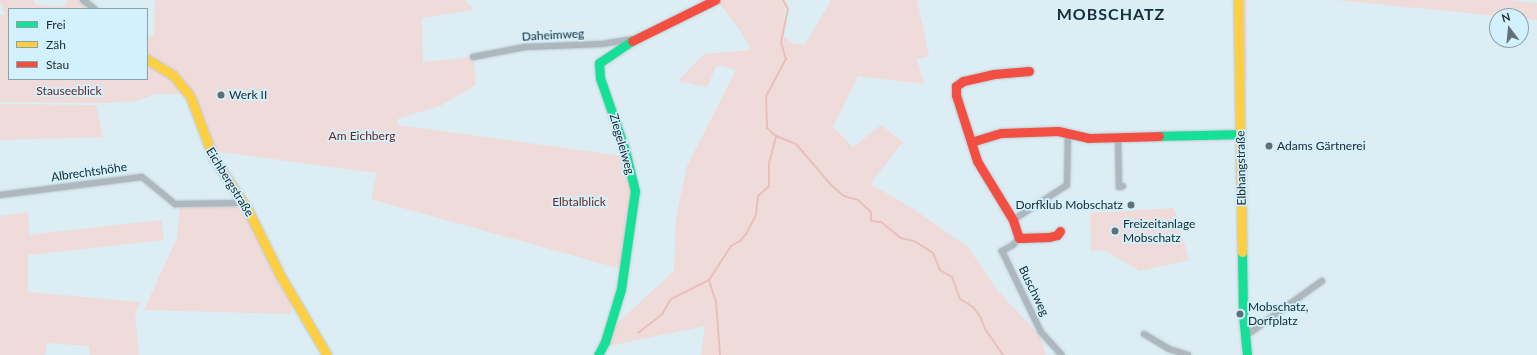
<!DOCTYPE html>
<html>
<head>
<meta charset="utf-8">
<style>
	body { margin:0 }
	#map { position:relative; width:1537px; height:355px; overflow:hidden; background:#dcedf4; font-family:Lato,sans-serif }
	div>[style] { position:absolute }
	.green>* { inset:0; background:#efdbd9 }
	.stream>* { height:2px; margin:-1px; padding:0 1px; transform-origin:1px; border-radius:1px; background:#e9bfb9 }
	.roads { filter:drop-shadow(0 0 1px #bcc9ce) drop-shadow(0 0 1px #bcc9ce) }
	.street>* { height:6px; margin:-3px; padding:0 3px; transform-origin:3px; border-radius:3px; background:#acb8bd }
	.fast>* { height:9px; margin:-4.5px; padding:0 4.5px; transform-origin:4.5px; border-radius:4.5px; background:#16e098 }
	.slow>* { height:9px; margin:-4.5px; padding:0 4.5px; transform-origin:4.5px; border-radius:4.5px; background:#ffcf43 }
	.jam>* { height:9px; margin:-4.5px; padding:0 4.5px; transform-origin:4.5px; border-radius:4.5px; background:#f24e42 }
	.dots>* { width:11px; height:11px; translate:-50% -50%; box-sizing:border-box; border:2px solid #d1f1fe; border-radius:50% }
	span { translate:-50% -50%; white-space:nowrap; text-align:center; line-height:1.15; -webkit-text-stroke:3.5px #d1f1fe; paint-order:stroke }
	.street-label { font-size:12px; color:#202c31 }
	.park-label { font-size:12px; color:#72241b }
	.poi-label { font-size:12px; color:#202c31 }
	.left { translate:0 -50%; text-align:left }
	.right { translate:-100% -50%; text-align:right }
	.district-label { font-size:16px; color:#202c31; font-weight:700; letter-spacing:1px }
	.legend { position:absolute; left:8px; top:8px; width:140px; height:72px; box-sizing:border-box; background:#d1f1fe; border:1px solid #8aa2ac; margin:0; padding:5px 7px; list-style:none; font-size:12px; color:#202c31 }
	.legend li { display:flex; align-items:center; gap:8px; height:20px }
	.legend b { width:20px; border:1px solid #8aa2ac }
	.north { position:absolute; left:1489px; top:8px; width:40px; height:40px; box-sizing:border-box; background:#d1f1fe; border:1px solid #8aa2ac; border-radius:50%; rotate:344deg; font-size:11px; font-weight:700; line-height:16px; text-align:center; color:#202c31 }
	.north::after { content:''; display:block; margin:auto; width:14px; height:18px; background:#627075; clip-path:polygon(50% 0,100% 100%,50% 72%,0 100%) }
</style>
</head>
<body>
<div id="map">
	<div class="green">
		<div style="clip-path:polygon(0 0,33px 0,37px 5px,63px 7px,68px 0,77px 0,90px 9px,9px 9px,9px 79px,147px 79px,147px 62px,176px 83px,184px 94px,156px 94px,136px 101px,104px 103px,0 102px,0 15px,5px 15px)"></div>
		<div style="clip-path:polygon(155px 0,465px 0,474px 10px,422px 18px,423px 62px,473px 57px,476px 85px,442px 105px,398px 119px,397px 125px,623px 156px,633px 192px,621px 269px,371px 199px,377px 173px,213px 151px,176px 73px,147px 54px,147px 37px,154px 36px)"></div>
		<div style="clip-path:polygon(723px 0,785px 0,784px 37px,792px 43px,805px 45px,831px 0,917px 0,929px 56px,917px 59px,924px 84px,858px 76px,833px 127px,853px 147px,881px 125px,903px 142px,870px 184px,909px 206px,968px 247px,997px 290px,1040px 336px,1046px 355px,701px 355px,705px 326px,609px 346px,617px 323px,674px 271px,676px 218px,687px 166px,736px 70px,717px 65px,707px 87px,678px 81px,704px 54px,751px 50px,741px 31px,719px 3px)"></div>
		<div style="clip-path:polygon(1242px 0,1247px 0,1247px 79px,1243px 79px)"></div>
		<div style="clip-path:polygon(1336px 0,1510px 0,1537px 3px,1537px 20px,1521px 18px,1521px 16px,1498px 16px)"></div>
		<div style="clip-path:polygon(0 104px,96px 105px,103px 137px,0 140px)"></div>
		<div style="clip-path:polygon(180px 207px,240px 207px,254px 225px,292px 304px,291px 314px,144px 310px,177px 238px)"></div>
		<div style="clip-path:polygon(1174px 208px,1189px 260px,1140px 271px,1104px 250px,1091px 251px,1090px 213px)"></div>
		<div style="clip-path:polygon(28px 212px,29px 235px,161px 220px,164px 240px,28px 255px,28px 292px,140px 302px,135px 316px,139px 355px,90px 355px,89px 346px,47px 343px,45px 355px,0 355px,0 216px)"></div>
	</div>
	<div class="stream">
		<div style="left:783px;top:0;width:10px;rotate:61deg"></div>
		<div style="left:788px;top:9px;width:34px;rotate:102deg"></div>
		<div style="left:781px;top:42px;width:18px;rotate:74deg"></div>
		<div style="left:786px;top:59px;width:42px;rotate:118.4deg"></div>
		<div style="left:766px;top:96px;width:32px;rotate:88deg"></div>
		<div style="left:767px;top:128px;width:12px;rotate:42deg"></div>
		<div style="left:776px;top:136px;width:22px;rotate:22deg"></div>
		<div style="left:796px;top:144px;width:54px;rotate:49.5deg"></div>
		<div style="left:831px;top:185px;width:17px;rotate:40deg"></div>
		<div style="left:844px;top:196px;width:15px;rotate:16deg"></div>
		<div style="left:858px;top:200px;width:18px;rotate:43deg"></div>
		<div style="left:871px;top:212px;width:9px;rotate:90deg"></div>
		<div style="left:871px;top:221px;width:10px;rotate:6deg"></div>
		<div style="left:881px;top:222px;width:26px;rotate:39deg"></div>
		<div style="left:901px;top:238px;width:13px;rotate:13deg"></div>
		<div style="left:914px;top:241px;width:22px;rotate:32deg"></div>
		<div style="left:933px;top:253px;width:18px;rotate:68deg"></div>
		<div style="left:940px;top:270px;width:14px;rotate:30deg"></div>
		<div style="left:952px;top:277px;width:23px;rotate:70deg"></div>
		<div style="left:960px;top:299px;width:15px;rotate:32deg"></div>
		<div style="left:973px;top:307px;width:14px;rotate:54deg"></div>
		<div style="left:981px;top:318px;width:12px;rotate:70deg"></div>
		<div style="left:985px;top:329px;width:32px;rotate:55deg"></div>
		<div style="left:638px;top:333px;width:31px;rotate:-38deg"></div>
		<div style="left:662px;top:314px;width:17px;rotate:-59deg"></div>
		<div style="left:671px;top:299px;width:42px;rotate:-26.6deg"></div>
		<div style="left:720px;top:355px;width:53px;rotate:-94.3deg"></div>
		<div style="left:716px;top:302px;width:23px;rotate:-108deg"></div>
		<div style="left:709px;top:280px;width:40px;rotate:-57.1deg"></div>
		<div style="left:731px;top:246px;width:10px;rotate:-29deg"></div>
		<div style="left:740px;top:241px;width:9px;rotate:-49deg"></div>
		<div style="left:746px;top:234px;width:21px;rotate:-62deg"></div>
		<div style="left:756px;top:215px;width:19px;rotate:-84deg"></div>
		<div style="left:758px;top:196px;width:15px;rotate:-42deg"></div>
		<div style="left:769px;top:186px;width:23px;rotate:-90deg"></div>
		<div style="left:769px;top:163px;width:28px;rotate:-75deg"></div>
	</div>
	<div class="roads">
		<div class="street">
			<div style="left:83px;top:0;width:15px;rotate:37deg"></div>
			<div style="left:473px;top:57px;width:53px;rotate:-10.9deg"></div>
			<div style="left:525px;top:47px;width:77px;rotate:-2.2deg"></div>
			<div style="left:602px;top:44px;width:31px;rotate:-9deg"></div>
			<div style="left:1118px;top:137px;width:50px;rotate:88.9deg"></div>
			<div style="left:1119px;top:187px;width:4px;rotate:-14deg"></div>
			<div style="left:0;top:195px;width:143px;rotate:-7.2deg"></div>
			<div style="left:142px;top:177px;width:43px;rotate:39.3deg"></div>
			<div style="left:175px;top:204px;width:67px;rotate:-0.9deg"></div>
			<div style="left:1013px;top:220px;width:64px;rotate:-32.9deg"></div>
			<div style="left:1067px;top:185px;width:51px;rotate:-88.9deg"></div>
			<div style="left:1019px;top:238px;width:9px;rotate:131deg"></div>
			<div style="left:1013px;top:245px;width:13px;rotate:151deg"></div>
			<div style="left:1002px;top:251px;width:90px;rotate:64.3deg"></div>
			<div style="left:1041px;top:332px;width:31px;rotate:48deg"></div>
			<div style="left:1144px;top:334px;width:29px;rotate:31deg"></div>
			<div style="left:1169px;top:349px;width:20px;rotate:18deg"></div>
			<div style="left:1244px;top:337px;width:96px;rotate:-35.7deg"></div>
		</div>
		<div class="fast">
			<div style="left:1159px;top:136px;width:81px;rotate:-1.4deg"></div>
			<div style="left:1242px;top:252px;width:62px;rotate:89.1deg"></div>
			<div style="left:1243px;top:314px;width:41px;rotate:84.4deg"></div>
			<div style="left:598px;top:355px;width:15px;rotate:-62deg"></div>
			<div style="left:605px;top:342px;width:55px;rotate:-73.2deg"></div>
			<div style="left:621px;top:289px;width:99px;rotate:-81.9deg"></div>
			<div style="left:635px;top:191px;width:42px;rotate:-103.7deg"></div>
			<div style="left:625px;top:150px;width:76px;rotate:-109.1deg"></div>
			<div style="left:600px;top:78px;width:15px;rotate:-94deg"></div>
			<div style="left:599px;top:63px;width:40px;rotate:-34deg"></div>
		</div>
		<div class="slow">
			<div style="left:1238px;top:0;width:252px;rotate:89.1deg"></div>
			<div style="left:147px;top:59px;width:31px;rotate:32deg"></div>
			<div style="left:173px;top:75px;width:27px;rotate:51deg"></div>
			<div style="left:190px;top:96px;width:65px;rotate:69.3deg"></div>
			<div style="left:213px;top:157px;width:64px;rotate:56.6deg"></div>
			<div style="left:248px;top:210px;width:72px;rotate:63.8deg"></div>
			<div style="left:280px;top:275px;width:93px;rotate:59.6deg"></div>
		</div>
		<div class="jam">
			<div style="left:632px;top:41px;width:93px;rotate:-26.3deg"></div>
			<div style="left:1029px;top:71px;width:35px;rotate:175deg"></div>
			<div style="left:994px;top:74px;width:32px;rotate:167deg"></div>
			<div style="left:963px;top:81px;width:9px;rotate:144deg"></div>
			<div style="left:956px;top:86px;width:9px;rotate:90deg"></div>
			<div style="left:956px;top:95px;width:69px;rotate:72.3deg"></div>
			<div style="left:977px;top:161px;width:69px;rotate:58.6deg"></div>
			<div style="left:1013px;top:220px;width:19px;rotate:72deg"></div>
			<div style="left:1019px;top:238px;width:30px;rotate:-2deg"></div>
			<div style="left:1049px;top:237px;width:8px;rotate:-14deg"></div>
			<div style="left:1057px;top:235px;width:5px;rotate:-53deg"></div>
			<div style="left:971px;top:142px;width:31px;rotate:-17deg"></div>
			<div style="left:1001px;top:133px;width:57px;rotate:-2deg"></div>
			<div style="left:1058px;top:131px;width:31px;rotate:13deg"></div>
			<div style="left:1088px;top:138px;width:71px;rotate:-1.6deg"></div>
		</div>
	</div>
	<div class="dots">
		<div style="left:221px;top:95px;background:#627075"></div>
		<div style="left:1269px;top:146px;background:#627075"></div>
		<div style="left:1131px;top:205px;background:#627075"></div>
		<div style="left:1115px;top:231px;background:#627075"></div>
		<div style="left:1240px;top:314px;background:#627075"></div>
	</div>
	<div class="street-label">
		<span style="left:553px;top:35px;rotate:-3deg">Daheimweg</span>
		<span style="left:622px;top:144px;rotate:74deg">Ziegeleiweg</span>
		<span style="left:1241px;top:168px;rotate:-91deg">Elbhangstraße</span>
		<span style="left:89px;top:172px;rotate:-8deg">Albrechtshöhe</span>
		<span style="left:230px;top:182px;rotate:58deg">Eichbergstraße</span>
		<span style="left:1034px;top:291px;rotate:64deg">Buschweg</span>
	</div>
	<div class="park-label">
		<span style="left:69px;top:91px">Stauseeblick</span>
		<span style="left:362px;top:136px">Am Eichberg</span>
		<span style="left:579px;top:202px">Elbtalblick</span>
	</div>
	<div class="poi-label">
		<span class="left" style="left:229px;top:95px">Werk II</span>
		<span class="left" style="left:1277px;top:146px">Adams Gärtnerei</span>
		<span class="right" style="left:1123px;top:205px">Dorfklub Mobschatz</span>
		<span class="left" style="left:1123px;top:231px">Freizeitanlage<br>Mobschatz</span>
		<span class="left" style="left:1248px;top:314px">Mobschatz,<br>Dorfplatz</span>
	</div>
	<div class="district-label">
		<span style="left:1111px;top:14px">MOBSCHATZ</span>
	</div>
	<ul class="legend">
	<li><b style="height:5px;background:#16e098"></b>Frei</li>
	<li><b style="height:5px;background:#ffcf43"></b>Zäh</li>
	<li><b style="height:5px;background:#f24e42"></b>Stau</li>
	</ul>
	<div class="north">N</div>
</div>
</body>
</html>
